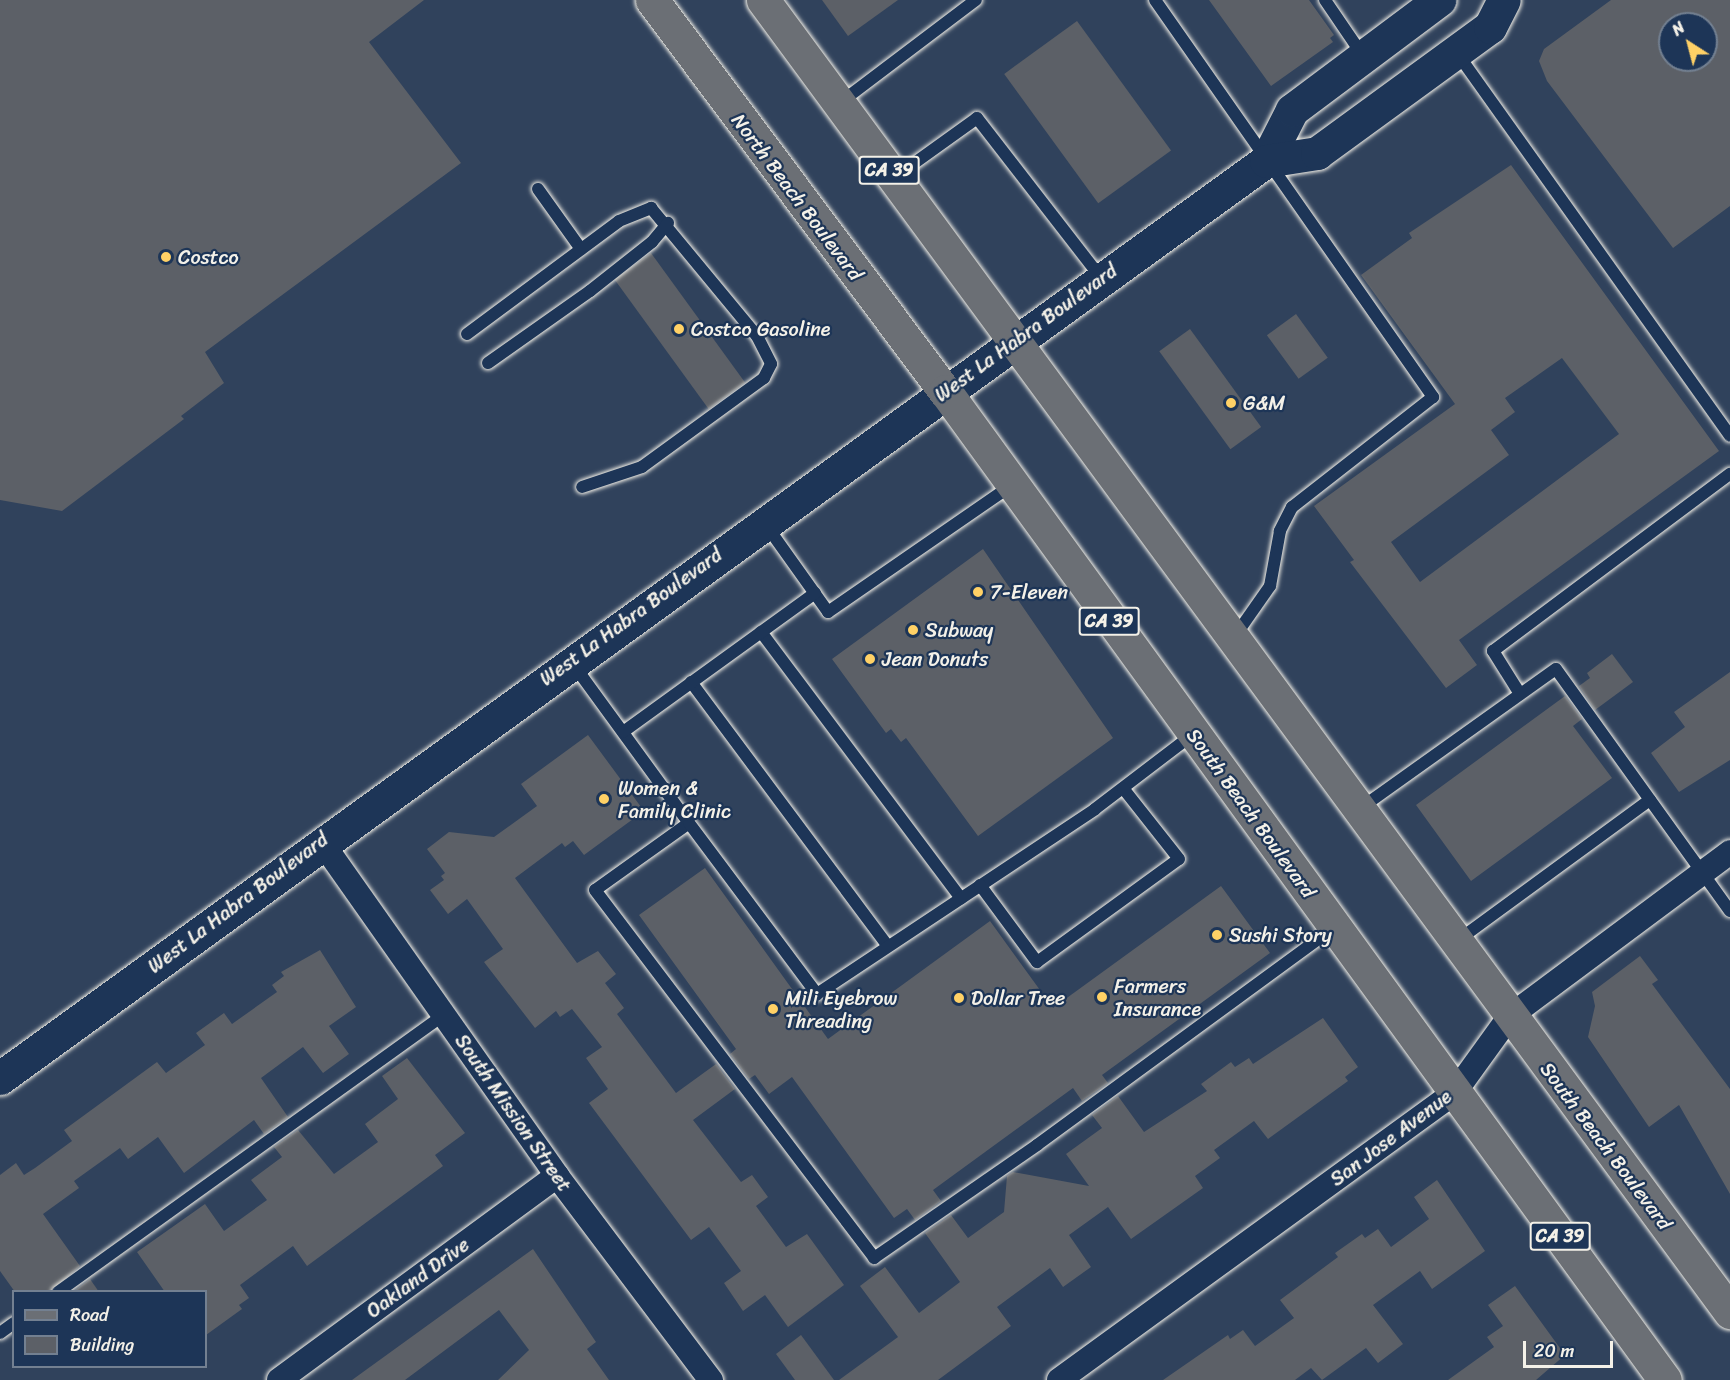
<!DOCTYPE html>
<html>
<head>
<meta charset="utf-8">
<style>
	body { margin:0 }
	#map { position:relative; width:1730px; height:1380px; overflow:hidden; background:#30425c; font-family:Sriracha,sans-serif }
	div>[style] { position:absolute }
	.building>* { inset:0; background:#5c6067; transform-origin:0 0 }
	.roads { filter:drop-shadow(0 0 2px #f4f1e8) drop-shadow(0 0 2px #f4f1e8) }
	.lane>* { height:12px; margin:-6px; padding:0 6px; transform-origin:6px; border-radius:6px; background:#1d3557 }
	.street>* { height:24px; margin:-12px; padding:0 12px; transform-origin:12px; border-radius:12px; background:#1d3557 }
	.secondary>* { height:33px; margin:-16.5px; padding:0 16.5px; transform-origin:16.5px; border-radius:16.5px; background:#1d3557 }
	.primary>* { height:33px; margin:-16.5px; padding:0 16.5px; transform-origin:16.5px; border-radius:16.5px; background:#6b6f75 }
	.dots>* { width:16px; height:16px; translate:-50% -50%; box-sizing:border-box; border:3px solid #1d3557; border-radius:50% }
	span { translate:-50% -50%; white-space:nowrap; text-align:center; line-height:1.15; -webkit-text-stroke:4.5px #1d3557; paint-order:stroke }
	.shield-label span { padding:2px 4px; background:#1d3557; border:2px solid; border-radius:4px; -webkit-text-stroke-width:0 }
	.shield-label { font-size:18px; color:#f4f1e8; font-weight:700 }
	.street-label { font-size:20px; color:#f4f1e8 }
	.poi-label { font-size:20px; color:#f4f1e8 }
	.left { translate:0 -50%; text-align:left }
	.legend { position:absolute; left:12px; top:1290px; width:195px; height:78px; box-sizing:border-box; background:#1d3557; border:2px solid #738091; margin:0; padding:8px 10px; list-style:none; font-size:18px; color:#f4f1e8 }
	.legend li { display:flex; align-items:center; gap:12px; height:30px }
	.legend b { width:30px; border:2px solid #738091 }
	.north { position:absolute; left:1658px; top:12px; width:60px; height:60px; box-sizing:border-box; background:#1d3557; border:2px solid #738091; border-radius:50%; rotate:324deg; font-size:16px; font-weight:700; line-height:24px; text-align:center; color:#f4f1e8 }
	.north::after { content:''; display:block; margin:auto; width:21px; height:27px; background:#ffd166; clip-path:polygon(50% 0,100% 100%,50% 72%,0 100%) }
	.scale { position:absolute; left:1523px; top:1341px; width:90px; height:27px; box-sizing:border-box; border:3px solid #f4f1e8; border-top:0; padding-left:8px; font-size:18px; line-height:21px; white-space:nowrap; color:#f4f1e8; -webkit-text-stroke:4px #1d3557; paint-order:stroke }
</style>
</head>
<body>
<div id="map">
	<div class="building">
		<div style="clip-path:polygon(0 0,424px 0,369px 42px,461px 163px,205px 352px,224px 383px,181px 416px,184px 419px,62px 511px,0 500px)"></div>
		<div style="clip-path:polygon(822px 0,898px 0,848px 36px)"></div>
		<div style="clip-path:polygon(1209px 0,1309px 0,1334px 35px,1330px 38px,1333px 42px,1271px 86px)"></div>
		<div style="clip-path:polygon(evenodd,1611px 0,1730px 0,1730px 206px,1673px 248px,1547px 81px,1539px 61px,1544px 49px,1611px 0,1670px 24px,1706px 24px,1706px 60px,1670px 60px,1670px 24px)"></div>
		<div style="left:1077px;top:21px;width:160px;height:90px;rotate:54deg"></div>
		<div style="clip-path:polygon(evenodd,1511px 165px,1719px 451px,1459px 640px,1477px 665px,1446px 688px,1350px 562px,1354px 560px,1314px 506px,1455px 404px,1361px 275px,1412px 238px,1409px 233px,1511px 165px,1562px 358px,1619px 434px,1420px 582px,1391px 542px,1509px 455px,1491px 430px,1515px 412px,1505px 398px,1562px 358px)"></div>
		<div style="left:651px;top:253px;width:160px;height:45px;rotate:54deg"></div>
		<div style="left:1296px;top:314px;width:54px;height:36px;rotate:54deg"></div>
		<div style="left:1190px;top:329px;width:121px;height:38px;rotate:54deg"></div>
		<div style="clip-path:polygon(983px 549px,1113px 738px,978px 836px,906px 738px,901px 742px,891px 729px,886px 733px,832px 659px)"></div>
		<div style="clip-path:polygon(1612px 654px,1633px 682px,1595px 710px,1579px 686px,1590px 678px,1587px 673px)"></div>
		<div style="clip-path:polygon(1730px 672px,1730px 760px,1679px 792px,1651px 753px,1685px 727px,1674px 712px)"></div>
		<div style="clip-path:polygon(1565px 696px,1582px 719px,1573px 726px,1612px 778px,1471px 881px,1416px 805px)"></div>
		<div style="clip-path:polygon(588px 735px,644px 811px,584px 855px,573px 841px,565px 847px,562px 843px,515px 878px,577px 963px,598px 951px,616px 974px,605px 983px,624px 1008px,617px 1014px,676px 1093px,716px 1064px,735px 1089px,693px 1120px,741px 1182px,752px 1175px,768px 1197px,756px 1206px,786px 1247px,807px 1234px,844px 1285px,788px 1327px,765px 1295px,743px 1311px,724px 1283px,741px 1271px,709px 1227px,691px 1240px,589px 1103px,608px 1089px,586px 1058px,602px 1047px,572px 1009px,560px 1017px,556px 1011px,535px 1028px,484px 962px,503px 949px,467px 899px,448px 914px,430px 890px,444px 880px,441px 876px,445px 873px,427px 849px,449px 832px,494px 837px,537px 806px,521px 784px)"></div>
		<div style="clip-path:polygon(705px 868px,828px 1039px,990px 921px,1053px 1008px,1221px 886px,1270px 953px,1102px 1075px,1108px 1083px,1082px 1101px,1073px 1088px,933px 1190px,941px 1201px,915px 1220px,907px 1209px,894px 1218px,792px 1077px,769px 1094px,755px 1075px,749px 1079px,730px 1054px,736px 1049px,639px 915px)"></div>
		<div style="clip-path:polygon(320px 950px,356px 1007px,329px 1026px,349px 1054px,323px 1073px,303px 1047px,261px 1078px,288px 1117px,264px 1134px,254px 1120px,184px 1173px,158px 1137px,128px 1159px,120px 1148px,74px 1181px,79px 1188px,43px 1214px,80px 1266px,50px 1292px,15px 1292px,0 1271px,0 1175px,16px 1163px,24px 1175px,35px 1168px,72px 1141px,64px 1130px,157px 1062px,166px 1073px,205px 1045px,196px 1033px,224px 1013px,232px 1024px,277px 992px,272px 985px,284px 976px,281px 972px)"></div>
		<div style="clip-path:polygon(1640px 956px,1658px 980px,1652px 984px,1730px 1089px,1730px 1194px,1679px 1105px,1649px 1127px,1588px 1037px,1595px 1006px,1592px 992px)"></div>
		<div style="clip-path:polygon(1323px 1018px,1358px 1067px,1345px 1077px,1348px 1081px,1268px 1139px,1254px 1121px,1214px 1150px,1220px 1158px,1195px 1176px,1203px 1188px,1131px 1239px,1108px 1207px,1069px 1235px,1091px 1267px,1063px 1287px,1050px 1268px,997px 1307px,1011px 1326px,938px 1380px,839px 1380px,898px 1337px,860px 1286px,885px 1267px,919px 1313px,960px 1282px,925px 1233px,951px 1215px,968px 1238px,1004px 1212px,1007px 1176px,1013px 1172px,1089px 1186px,1066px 1154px,1102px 1128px,1092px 1115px,1118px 1096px,1144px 1132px,1207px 1091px,1201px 1084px,1231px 1062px,1235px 1067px,1249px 1058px,1253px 1064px)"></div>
		<div style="clip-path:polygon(407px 1058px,465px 1133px,435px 1155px,443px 1166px,307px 1266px,293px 1246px,240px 1285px,249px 1298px,239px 1305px,242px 1309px,206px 1335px,206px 1292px,165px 1292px,137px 1252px,205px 1204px,224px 1231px,267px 1200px,251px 1180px,282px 1157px,274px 1147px,298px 1130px,334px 1174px,378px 1142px,365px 1124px,398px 1099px,382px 1076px)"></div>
		<div style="clip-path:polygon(1437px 1180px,1485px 1251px,1432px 1289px,1420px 1271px,1373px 1305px,1403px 1344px,1378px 1363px,1366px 1348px,1322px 1380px,1311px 1368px,1295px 1380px,1163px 1380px,1228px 1335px,1230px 1339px,1243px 1330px,1255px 1346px,1294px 1318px,1280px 1300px,1338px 1257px,1335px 1253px,1362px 1234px,1365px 1238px,1378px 1229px,1391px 1247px,1429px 1219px,1414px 1197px)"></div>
		<div style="clip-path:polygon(533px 1249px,596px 1342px,587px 1349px,609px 1380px,498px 1380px,529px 1350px,499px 1310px,405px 1380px,352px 1380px)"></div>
		<div style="clip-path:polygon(90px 1279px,99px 1292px,73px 1292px)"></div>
		<div style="clip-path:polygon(1515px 1286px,1565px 1355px,1536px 1380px,1448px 1380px,1494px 1347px,1487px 1337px,1503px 1326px,1488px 1305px)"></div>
		<div style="clip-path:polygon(801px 1335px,834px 1380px,795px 1380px,776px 1354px)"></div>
	</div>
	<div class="roads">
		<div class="lane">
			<div style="left:1155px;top:0;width:485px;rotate:55deg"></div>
			<div style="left:1433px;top:397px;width:179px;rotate:142deg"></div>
			<div style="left:1292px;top:507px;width:27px;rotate:117deg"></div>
			<div style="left:1280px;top:531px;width:56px;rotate:100.3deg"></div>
			<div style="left:1270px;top:586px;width:61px;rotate:125deg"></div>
			<div style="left:1325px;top:0;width:68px;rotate:55.8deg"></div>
			<div style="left:1457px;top:53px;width:470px;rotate:54.5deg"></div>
			<div style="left:841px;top:102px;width:169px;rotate:-37.1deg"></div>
			<div style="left:895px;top:177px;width:101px;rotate:-35.7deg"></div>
			<div style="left:977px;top:118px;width:202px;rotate:52.2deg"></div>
			<div style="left:538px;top:189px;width:74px;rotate:54.4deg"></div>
			<div style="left:467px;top:334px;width:189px;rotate:-36.6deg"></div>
			<div style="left:619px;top:221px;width:35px;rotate:-22deg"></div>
			<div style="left:651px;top:208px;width:166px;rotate:50.4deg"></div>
			<div style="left:757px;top:336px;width:31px;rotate:63deg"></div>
			<div style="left:771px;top:364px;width:16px;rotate:117deg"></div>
			<div style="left:764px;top:378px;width:151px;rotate:143.9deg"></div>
			<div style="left:642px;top:467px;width:63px;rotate:161.6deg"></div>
			<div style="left:488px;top:363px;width:125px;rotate:-35.2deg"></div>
			<div style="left:590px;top:291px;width:79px;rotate:-38.3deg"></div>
			<div style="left:652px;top:242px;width:25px;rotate:-50deg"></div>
			<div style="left:766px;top:525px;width:107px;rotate:54.5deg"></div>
			<div style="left:828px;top:612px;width:224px;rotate:-34.6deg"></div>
			<div style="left:761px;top:632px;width:333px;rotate:53.1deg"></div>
			<div style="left:573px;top:664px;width:197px;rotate:53.9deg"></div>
			<div style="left:689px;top:823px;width:115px;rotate:144.5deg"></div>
			<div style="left:595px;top:890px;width:462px;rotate:52.8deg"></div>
			<div style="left:874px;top:1258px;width:198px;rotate:-34.7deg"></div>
			<div style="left:1037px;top:1145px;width:367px;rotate:-36.2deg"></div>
			<div style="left:691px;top:682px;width:329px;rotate:53.3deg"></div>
			<div style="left:1520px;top:694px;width:51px;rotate:-122.1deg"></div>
			<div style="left:1493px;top:651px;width:296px;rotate:-36.8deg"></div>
			<div style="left:623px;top:732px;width:237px;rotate:-35.9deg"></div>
			<div style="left:1361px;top:808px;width:239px;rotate:-35.5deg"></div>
			<div style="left:1556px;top:669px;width:298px;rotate:54.3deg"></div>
			<div style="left:689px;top:823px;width:214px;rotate:53.2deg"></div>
			<div style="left:817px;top:994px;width:334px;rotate:-33.6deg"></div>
			<div style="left:1095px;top:809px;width:122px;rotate:-37.3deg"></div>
			<div style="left:980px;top:885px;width:96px;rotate:53.5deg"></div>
			<div style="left:1037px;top:962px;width:175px;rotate:-36deg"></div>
			<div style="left:1179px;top:859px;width:90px;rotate:-128.3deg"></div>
			<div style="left:1457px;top:941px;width:239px;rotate:-36.2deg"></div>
			<div style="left:58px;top:1292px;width:475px;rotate:-35.7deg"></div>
			<div style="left:0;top:1333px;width:17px;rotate:-36deg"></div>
		</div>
		<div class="street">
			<div style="left:321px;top:841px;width:410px;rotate:54.8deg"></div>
			<div style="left:557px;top:1176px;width:256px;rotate:53deg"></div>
			<div style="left:279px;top:1380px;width:345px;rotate:-36.3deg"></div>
			<div style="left:1059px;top:1380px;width:490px;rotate:-36deg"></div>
			<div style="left:1455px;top:1092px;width:92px;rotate:-54.2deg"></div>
			<div style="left:1509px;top:1017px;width:276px;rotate:-36.7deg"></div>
		</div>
		<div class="secondary">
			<div style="left:1266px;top:161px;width:57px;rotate:-63deg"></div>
			<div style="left:1292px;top:110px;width:184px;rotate:-36.8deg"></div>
			<div style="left:0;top:1078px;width:1563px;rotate:-35.92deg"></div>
			<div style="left:1266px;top:161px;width:52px;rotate:-8.9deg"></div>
			<div style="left:1317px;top:153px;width:214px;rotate:-36.1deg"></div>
			<div style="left:1490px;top:27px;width:30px;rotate:-63deg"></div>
		</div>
		<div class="primary">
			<div style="left:652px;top:0;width:489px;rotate:53.2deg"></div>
			<div style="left:945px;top:391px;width:1223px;rotate:53.95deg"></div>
			<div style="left:763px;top:0;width:1630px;rotate:53.61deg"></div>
		</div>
	</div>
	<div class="dots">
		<div style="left:166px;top:257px;background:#ffd166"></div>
		<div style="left:679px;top:329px;background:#ffd166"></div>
		<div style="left:1231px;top:403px;background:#ffd166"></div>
		<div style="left:978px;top:592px;background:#ffd166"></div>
		<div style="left:913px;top:630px;background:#ffd166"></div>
		<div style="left:870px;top:659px;background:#ffd166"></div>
		<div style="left:604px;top:799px;background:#ffd166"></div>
		<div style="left:1217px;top:935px;background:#ffd166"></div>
		<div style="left:1102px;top:997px;background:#ffd166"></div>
		<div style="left:959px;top:998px;background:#ffd166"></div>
		<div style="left:773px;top:1009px;background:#ffd166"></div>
	</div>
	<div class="shield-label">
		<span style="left:889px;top:170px">CA 39</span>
		<span style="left:1109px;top:621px">CA 39</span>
		<span style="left:1560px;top:1236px">CA 39</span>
	</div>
	<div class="street-label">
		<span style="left:797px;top:197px;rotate:53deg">North Beach Boulevard</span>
		<span style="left:1026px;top:333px;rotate:-36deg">West La Habra Boulevard</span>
		<span style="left:631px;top:617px;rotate:-36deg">West La Habra Boulevard</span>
		<span style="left:1251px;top:813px;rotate:54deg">South Beach Boulevard</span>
		<span style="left:238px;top:903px;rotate:-37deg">West La Habra Boulevard</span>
		<span style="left:513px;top:1113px;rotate:55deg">South Mission Street</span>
		<span style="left:1391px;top:1138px;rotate:-37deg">San Jose Avenue</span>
		<span style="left:1606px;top:1146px;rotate:53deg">South Beach Boulevard</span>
		<span style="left:418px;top:1278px;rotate:-36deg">Oakland Drive</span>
	</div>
	<div class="poi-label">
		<span class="left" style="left:178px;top:257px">Costco</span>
		<span class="left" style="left:691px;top:329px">Costco Gasoline</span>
		<span class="left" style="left:1243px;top:403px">G&amp;M</span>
		<span class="left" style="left:990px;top:592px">7-Eleven</span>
		<span class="left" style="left:925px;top:630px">Subway</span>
		<span class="left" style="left:882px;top:659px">Jean Donuts</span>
		<span class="left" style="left:618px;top:800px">Women &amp;<br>Family Clinic</span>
		<span class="left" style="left:1229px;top:935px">Sushi Story</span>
		<span class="left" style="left:1114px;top:998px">Farmers<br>Insurance</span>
		<span class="left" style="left:785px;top:1010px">Mili Eyebrow<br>Threading</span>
		<span class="left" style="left:971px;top:998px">Dollar Tree</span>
	</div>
	<ul class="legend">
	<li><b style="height:8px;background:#6b6f75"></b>Road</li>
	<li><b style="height:16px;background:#5c6067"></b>Building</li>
	</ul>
	<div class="north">N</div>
	<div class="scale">20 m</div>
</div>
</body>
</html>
